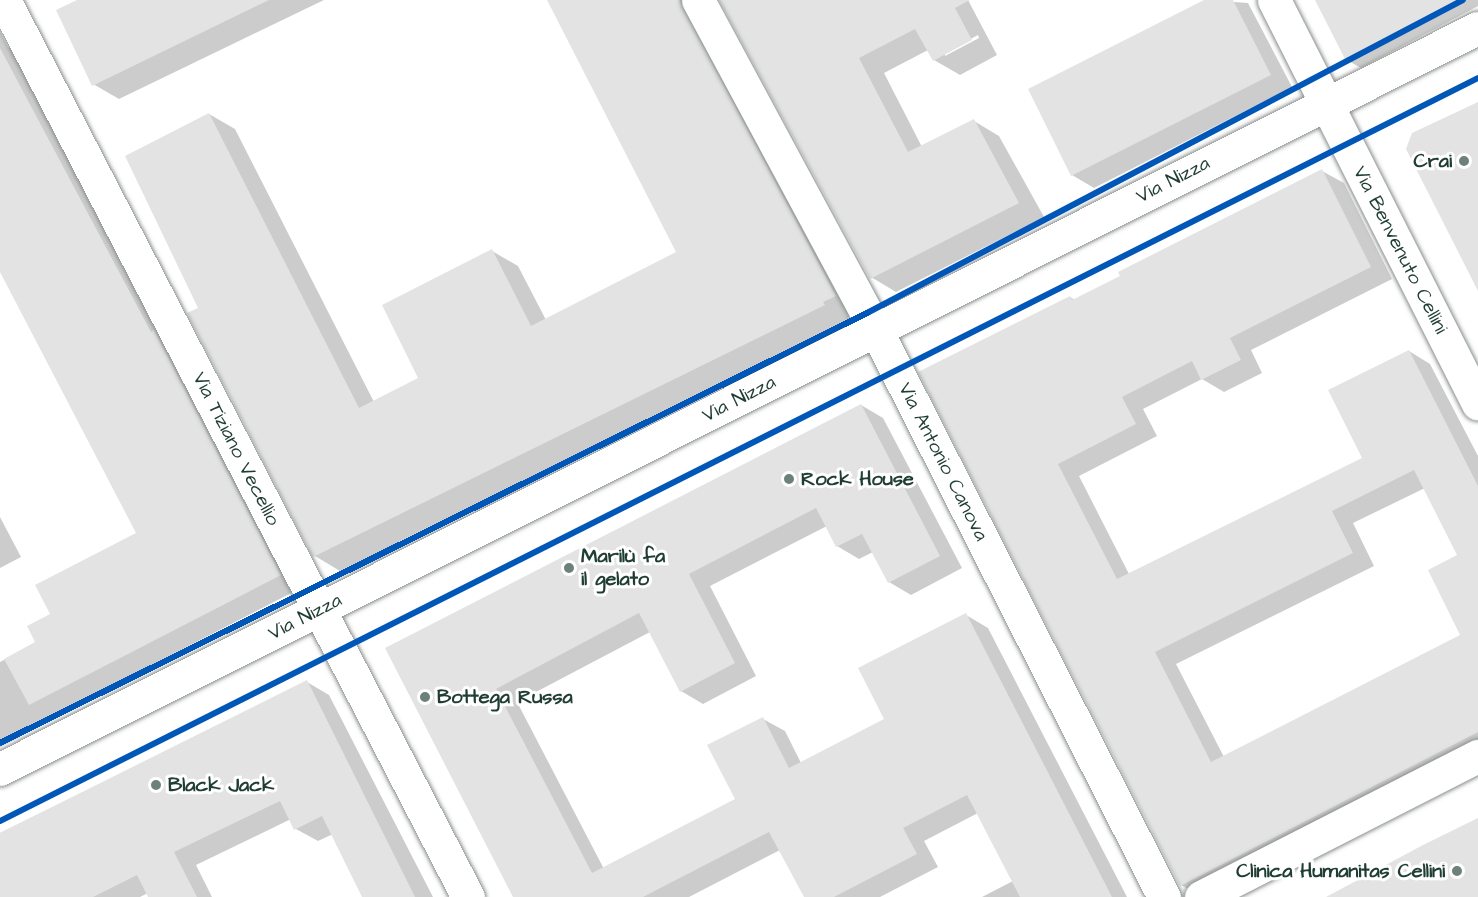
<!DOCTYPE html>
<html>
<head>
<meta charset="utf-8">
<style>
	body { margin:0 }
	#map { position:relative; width:1478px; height:897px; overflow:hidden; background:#fff; font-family:"Architects Daughter",sans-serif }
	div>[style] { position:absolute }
	.shadow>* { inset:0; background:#0003 }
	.building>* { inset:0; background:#e2e3e2 }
	.roads { filter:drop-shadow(0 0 2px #898f8d) drop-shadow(0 0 2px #898f8d) }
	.street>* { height:33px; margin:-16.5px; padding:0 16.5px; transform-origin:16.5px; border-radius:16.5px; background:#fff }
	.secondary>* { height:33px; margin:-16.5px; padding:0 16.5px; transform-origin:16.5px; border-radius:16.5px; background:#fff }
	.cycleway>* { height:6px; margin:-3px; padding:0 3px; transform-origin:3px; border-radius:3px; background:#0057b8 }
	.dots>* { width:16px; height:16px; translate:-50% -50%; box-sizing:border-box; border:3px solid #fff; border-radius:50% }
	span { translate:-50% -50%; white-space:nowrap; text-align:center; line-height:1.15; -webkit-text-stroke:6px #fff; paint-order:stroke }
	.poi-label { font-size:20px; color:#1f3d34; font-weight:700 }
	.right { translate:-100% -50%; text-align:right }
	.left { translate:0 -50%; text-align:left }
	.street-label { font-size:20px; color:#1f3d34 }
</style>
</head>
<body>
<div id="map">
	<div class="shadow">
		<div style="clip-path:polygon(81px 0,324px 0,119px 99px,93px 84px)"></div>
		<div style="clip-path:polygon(549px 0,716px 0,861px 310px,848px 317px,850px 320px,340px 571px,315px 556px,189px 314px,200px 309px,209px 114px,235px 129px,374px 402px,420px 378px,492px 251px,518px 266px,546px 320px,678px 253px)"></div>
		<div style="clip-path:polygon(evenodd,721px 0,968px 0,997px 55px,960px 75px,934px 60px,928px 50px,884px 73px,922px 147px,974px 121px,999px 136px,1044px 217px,896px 292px,871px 277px,721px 0,978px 35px,979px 38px,945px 56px,945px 53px,978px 35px)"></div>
		<div style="clip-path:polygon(1207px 0,1248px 3px,1292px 87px,1094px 188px,1072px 175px)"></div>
		<div style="clip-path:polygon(1317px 0,1478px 0,1478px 6px,1361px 68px,1347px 60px)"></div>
		<div style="clip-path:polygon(0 32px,8px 47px,15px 51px,301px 588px,18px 734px,20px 737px,0 747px,0 662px,37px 643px,52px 614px,138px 533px,0 269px)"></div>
		<div style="clip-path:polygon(evenodd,1322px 171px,1344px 183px,1392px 279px,1251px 350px,1262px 373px,1224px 392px,1202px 379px,1143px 409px,1157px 436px,1079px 476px,1129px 574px,1364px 458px,1409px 351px,1430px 364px,1478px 456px,1478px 755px,1202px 897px,1181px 885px,920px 372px,1070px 297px,1075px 300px,1322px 171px,1425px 488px,1459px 556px,1462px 635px,1224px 757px,1176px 664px,1374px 566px,1353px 523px,1425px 488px)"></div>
		<div style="clip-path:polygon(861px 405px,883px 418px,962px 568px,911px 595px,889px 582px,873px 552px,859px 559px,837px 546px,827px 526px,710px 586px,756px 676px,703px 704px,681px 691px,650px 632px,517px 702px,604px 869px,737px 800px,763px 719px,785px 731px,801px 763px,886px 719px,966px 615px,988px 628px,1127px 897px,982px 897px,1013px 881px,978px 813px,924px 841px,938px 867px,880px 897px,805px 897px,780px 850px,689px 897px,515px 897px,387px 649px)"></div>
		<div style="clip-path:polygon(0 517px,21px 557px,0 568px)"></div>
		<div style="clip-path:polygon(307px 682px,329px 695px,433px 897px,364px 897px,333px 834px,318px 841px,296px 829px,291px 819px,196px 865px,212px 897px,150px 897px,148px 893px,140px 897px,0 897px,0 833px)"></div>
	</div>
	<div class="building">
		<div style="clip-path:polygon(77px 0,269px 0,92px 86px,56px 10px)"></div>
		<div style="clip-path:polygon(547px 0,679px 0,836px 296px,823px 302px,825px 305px,313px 557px,187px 313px,198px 308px,125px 156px,209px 113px,359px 408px,418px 378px,382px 305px,492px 249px,531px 326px,676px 252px)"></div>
		<div style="clip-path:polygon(719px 0,970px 0,955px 8px,972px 40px,933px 61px,915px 29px,859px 58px,908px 152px,974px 119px,1019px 203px,870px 279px)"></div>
		<div style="clip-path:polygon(1204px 0,1233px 0,1271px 75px,1071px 176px,1028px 89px)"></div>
		<div style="clip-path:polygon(1315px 0,1463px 0,1346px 61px)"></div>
		<div style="clip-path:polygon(0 48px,151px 332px,154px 330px,281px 575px,29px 705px,4px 659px,35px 642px,27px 626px,50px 614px,35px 585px,136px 533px,0 272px)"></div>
		<div style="clip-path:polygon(1478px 102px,1478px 291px,1406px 149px,1412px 133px)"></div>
		<div style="clip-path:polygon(evenodd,1322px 169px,1371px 267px,1230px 338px,1241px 360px,1201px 380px,1192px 361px,1122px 397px,1136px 424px,1058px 464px,1117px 579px,1362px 458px,1328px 390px,1409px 350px,1478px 486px,1478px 732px,1180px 886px,918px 372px,1070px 296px,1072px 300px,1120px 276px,1118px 272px,1322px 169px,1414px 470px,1457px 555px,1428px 570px,1460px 635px,1211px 762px,1155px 652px,1353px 553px,1332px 511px,1414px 470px)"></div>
		<div style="clip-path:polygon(861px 404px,940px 556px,888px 583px,862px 534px,836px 547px,816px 508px,689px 574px,735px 663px,680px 692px,639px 613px,496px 689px,592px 873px,735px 799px,707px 745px,763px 717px,789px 768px,884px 719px,858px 668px,966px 613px,1112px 897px,1020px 897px,967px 795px,903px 828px,917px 854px,834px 897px,804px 897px,769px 832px,643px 897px,513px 897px,385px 648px)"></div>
		<div style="clip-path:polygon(307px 680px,415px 897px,362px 897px,322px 816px,294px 830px,280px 801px,174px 852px,197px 897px,148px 897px,137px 875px,93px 897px,0 897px,0 833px)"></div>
		<div style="clip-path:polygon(1478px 818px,1478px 897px,1326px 897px,1423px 845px)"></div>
	</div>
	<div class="roads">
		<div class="street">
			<div style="left:4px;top:0;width:1010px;rotate:62.65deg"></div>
			<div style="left:698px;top:0;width:375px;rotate:61.7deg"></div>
			<div style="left:876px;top:330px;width:636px;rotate:63.07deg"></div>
			<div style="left:1274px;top:0;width:452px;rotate:63.2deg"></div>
			<div style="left:1201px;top:897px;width:311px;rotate:-27deg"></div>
		</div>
		<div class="secondary">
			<div style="left:0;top:769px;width:1653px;rotate:-26.63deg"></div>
		</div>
	</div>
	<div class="cycleway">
		<div style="left:0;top:743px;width:968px;rotate:-26.38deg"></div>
		<div style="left:867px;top:313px;width:673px;rotate:-27.71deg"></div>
		<div style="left:0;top:821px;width:1654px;rotate:-26.69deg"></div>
	</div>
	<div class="dots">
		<div style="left:1464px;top:161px;background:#6d817b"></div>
		<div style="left:789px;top:479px;background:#6d817b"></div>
		<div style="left:569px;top:568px;background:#6d817b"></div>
		<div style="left:425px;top:697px;background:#6d817b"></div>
		<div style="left:156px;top:785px;background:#6d817b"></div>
		<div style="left:1457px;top:871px;background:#6d817b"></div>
	</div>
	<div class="poi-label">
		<span class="right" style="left:1452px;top:161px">Crai</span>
		<span class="left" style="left:801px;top:479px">Rock House</span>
		<span class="left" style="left:581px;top:568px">Marilù fa<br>il gelato</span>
		<span class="left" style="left:437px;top:697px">Bottega Russa</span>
		<span class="left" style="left:168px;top:785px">Black Jack</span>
		<span class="right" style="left:1445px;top:871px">Clinica Humanitas Cellini</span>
	</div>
	<div class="street-label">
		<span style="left:1173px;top:180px;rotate:-27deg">Via Nizza</span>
		<span style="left:1400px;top:250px;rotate:63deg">Via Benvenuto Cellini</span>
		<span style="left:739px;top:399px;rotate:-27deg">Via Nizza</span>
		<span style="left:236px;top:449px;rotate:63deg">Via Tiziano Vecellio</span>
		<span style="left:943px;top:462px;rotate:63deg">Via Antonio Canova</span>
		<span style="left:305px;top:617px;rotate:-27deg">Via Nizza</span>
	</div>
</div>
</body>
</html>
